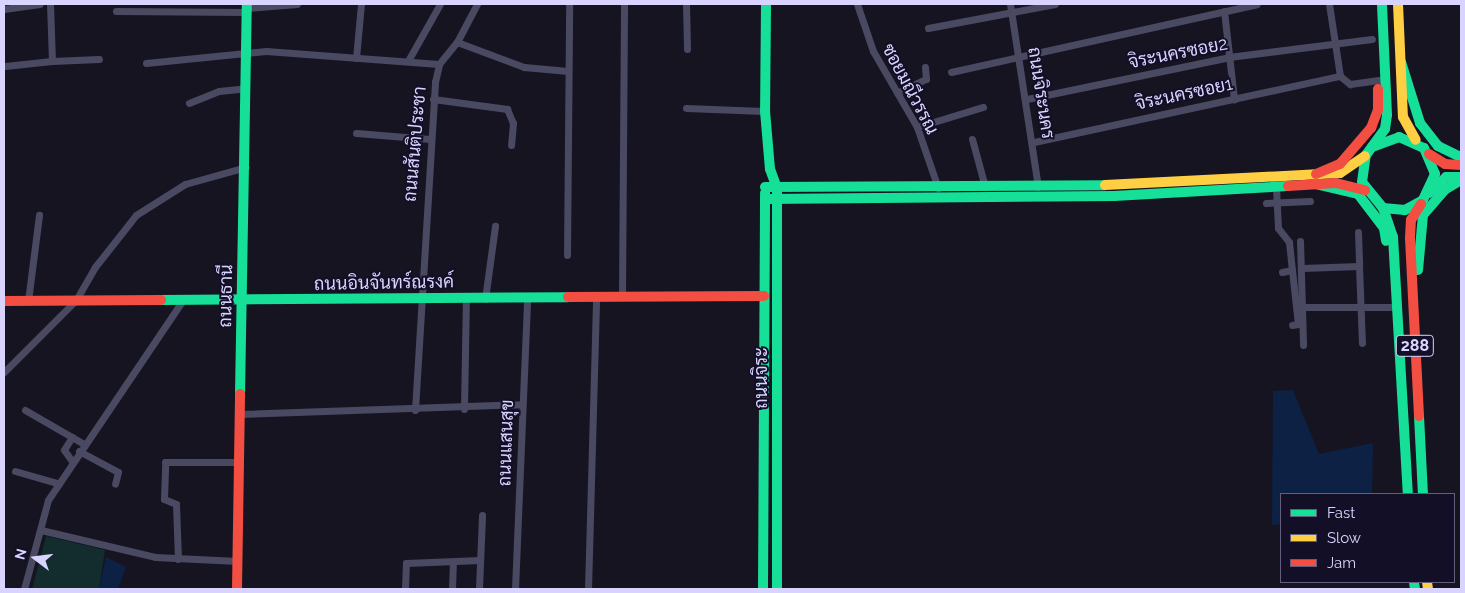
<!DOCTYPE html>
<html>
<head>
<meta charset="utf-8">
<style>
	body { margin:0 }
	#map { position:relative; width:1465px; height:593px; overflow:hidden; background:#161421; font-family:Raleway,Sarabun,sans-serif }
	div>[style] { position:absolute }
	.green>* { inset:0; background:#132c2d }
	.water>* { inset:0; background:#0d2144 }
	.street>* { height:7px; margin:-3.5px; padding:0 3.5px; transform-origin:3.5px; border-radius:3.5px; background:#4a4962 }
	.fast>* { height:10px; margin:-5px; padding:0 5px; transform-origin:5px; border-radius:5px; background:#16e098 }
	.slow>* { height:10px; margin:-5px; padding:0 5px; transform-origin:5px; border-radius:5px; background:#ffcf43 }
	.jam>* { height:10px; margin:-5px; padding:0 5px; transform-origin:5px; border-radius:5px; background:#f24e42 }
	span { translate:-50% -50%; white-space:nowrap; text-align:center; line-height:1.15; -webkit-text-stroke:4px #130f26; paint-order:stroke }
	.shield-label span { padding:1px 4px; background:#130f26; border:1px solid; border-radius:4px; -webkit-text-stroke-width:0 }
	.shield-label { font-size:16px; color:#d9d4ff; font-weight:700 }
	.street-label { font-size:18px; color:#d9d4ff }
	.frame { position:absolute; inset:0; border:5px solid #d9d4ff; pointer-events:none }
	.legend { position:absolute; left:1280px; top:493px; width:175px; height:90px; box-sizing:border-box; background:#130f26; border:1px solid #625e7d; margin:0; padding:6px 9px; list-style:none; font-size:15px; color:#d9d4ff }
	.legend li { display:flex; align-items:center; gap:10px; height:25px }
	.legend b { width:25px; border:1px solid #625e7d }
	.north { position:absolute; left:10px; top:533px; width:50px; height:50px; -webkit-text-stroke:4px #130f26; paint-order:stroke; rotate:285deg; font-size:14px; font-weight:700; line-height:20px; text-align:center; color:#d9d4ff }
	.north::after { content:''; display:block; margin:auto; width:18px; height:22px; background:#d9d4ff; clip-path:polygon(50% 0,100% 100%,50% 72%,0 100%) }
</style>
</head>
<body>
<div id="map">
	<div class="green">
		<div style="clip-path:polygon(46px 536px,105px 550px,99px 589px,32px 589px)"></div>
	</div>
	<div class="water">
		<div style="clip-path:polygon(1293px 390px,1319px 454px,1373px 443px,1372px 494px,1281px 494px,1281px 524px,1272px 525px,1273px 391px)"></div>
		<div style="clip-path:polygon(106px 557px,126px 567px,118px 589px,99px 589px)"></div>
	</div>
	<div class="street">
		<div style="left:686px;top:4px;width:45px;rotate:88.7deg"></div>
		<div style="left:857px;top:4px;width:50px;rotate:71.2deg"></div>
		<div style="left:873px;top:51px;width:88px;rotate:59.9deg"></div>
		<div style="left:917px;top:127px;width:65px;rotate:71deg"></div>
		<div style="left:1010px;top:4px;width:185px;rotate:81.3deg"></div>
		<div style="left:1329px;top:4px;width:73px;rotate:81.3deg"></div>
		<div style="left:1340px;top:76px;width:13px;rotate:39deg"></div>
		<div style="left:1350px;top:84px;width:29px;rotate:-8deg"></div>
		<div style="left:247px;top:8px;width:50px;rotate:-4.6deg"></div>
		<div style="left:4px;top:9px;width:36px;rotate:-8deg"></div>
		<div style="left:116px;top:11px;width:131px;rotate:0.4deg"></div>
		<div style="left:1224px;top:11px;width:89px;rotate:83.5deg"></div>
		<div style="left:928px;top:28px;width:129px;rotate:-10.7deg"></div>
		<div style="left:457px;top:42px;width:72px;rotate:20.5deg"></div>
		<div style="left:524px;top:67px;width:44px;rotate:5.2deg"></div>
		<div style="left:356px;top:58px;width:54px;rotate:-84.7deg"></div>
		<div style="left:409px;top:59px;width:63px;rotate:-60.6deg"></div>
		<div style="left:52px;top:61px;width:47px;rotate:-2.4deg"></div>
		<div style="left:146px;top:63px;width:121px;rotate:-5.7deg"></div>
		<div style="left:266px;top:51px;width:173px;rotate:4.3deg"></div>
		<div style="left:5px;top:66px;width:47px;rotate:-6.1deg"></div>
		<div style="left:52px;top:61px;width:57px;rotate:-92deg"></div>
		<div style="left:951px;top:72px;width:313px;rotate:-12.5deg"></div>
		<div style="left:897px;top:93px;width:32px;rotate:-26deg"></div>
		<div style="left:926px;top:79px;width:12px;rotate:-95deg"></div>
		<div style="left:433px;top:99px;width:75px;rotate:7.7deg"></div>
		<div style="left:507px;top:109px;width:15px;rotate:67deg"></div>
		<div style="left:513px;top:123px;width:22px;rotate:95deg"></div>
		<div style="left:1027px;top:99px;width:206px;rotate:-11.7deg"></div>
		<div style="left:1229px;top:57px;width:144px;rotate:-7.2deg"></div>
		<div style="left:189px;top:103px;width:32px;rotate:-22deg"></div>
		<div style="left:219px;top:91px;width:27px;rotate:-6deg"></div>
		<div style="left:686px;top:108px;width:79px;rotate:2.2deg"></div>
		<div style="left:917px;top:127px;width:69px;rotate:-16.9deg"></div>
		<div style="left:356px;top:133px;width:74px;rotate:4.6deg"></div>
		<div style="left:972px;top:139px;width:50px;rotate:74.8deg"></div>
		<div style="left:1034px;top:142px;width:313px;rotate:-12.2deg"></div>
		<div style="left:1276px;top:187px;width:41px;rotate:87.2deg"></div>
		<div style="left:1278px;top:228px;width:18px;rotate:52deg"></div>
		<div style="left:1289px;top:242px;width:28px;rotate:84deg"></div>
		<div style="left:1292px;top:270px;width:54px;rotate:83.7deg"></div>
		<div style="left:1298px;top:324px;width:6px;rotate:171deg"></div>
		<div style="left:1266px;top:203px;width:44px;rotate:-2.6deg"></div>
		<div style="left:1358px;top:232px;width:34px;rotate:88deg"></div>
		<div style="left:1300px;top:241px;width:104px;rotate:88.3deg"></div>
		<div style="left:567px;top:255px;width:251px;rotate:-89.5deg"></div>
		<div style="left:1302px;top:268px;width:57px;rotate:-2deg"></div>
		<div style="left:1359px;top:266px;width:77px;rotate:87.8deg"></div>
		<div style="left:1282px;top:272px;width:10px;rotate:-11deg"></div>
		<div style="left:622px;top:297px;width:293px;rotate:-89.6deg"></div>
		<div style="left:485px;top:299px;width:74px;rotate:-82.2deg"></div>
		<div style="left:28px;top:301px;width:87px;rotate:-82.7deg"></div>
		<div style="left:1303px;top:307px;width:93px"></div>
		<div style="left:4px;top:372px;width:102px;rotate:-45deg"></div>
		<div style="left:76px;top:300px;width:38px;rotate:-60deg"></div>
		<div style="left:95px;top:267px;width:66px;rotate:-51.7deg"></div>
		<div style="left:136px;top:215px;width:58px;rotate:-32.3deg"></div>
		<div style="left:185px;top:184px;width:63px;rotate:-15.6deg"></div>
		<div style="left:464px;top:409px;width:110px;rotate:-89deg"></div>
		<div style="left:25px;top:410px;width:68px;rotate:30deg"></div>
		<div style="left:415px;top:410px;width:329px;rotate:-86.5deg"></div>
		<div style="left:435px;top:82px;width:18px;rotate:-77deg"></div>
		<div style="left:439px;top:64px;width:28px;rotate:-51deg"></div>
		<div style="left:457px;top:42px;width:43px;rotate:-62.2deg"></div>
		<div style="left:240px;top:414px;width:282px;rotate:-2deg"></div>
		<div style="left:72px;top:437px;width:15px;rotate:122deg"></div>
		<div style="left:64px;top:450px;width:14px;rotate:54deg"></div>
		<div style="left:79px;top:451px;width:44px;rotate:28.3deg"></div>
		<div style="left:118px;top:472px;width:12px;rotate:104deg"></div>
		<div style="left:15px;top:471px;width:44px;rotate:15.9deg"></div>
		<div style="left:41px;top:530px;width:117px;rotate:13.3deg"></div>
		<div style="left:155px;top:557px;width:83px;rotate:2.8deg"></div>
		<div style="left:178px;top:559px;width:55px;rotate:-92.1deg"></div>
		<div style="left:176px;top:504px;width:13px;rotate:-157deg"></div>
		<div style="left:164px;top:499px;width:37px;rotate:-88deg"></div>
		<div style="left:165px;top:462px;width:74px"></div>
		<div style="left:479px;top:588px;width:73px;rotate:-87.6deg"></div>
		<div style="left:24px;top:589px;width:92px;rotate:-74.9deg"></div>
		<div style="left:48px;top:500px;width:241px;rotate:-56deg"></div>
		<div style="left:405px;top:589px;width:26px;rotate:-88deg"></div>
		<div style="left:406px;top:563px;width:74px;rotate:-2.3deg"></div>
		<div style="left:452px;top:589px;width:27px;rotate:-88deg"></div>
		<div style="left:515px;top:589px;width:291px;rotate:-87.6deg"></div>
		<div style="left:588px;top:589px;width:291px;rotate:-88.4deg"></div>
	</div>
	<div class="fast">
		<div style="left:766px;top:4px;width:107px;rotate:90.5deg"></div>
		<div style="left:765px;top:111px;width:58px;rotate:85.1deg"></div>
		<div style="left:770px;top:169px;width:20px;rotate:70deg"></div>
		<div style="left:777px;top:188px;width:401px;rotate:90deg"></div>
		<div style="left:1401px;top:62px;width:64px;rotate:72.7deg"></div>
		<div style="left:1420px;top:123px;width:29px;rotate:52deg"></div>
		<div style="left:1438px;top:146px;width:25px;rotate:26deg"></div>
		<div style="left:1372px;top:147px;width:29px;rotate:-20deg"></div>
		<div style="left:1399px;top:137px;width:27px;rotate:24deg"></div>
		<div style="left:1424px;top:148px;width:28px;rotate:67deg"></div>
		<div style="left:1435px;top:174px;width:29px;rotate:115deg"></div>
		<div style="left:1423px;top:200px;width:21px;rotate:151deg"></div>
		<div style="left:1405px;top:210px;width:22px;rotate:-175deg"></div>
		<div style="left:1383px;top:208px;width:33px;rotate:-129deg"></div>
		<div style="left:1362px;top:182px;width:27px;rotate:-82deg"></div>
		<div style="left:1366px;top:155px;width:32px;rotate:-54deg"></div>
		<div style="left:1385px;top:129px;width:14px;rotate:-82deg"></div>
		<div style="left:1387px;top:115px;width:111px;rotate:-92.6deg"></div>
		<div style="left:1315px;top:184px;width:44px;rotate:13.1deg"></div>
		<div style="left:1358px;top:194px;width:43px;rotate:52.6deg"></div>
		<div style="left:1384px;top:228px;width:13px;rotate:81deg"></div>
		<div style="left:765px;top:187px;width:340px;rotate:-0.3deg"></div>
		<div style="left:1429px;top:193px;width:23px;rotate:-43deg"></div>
		<div style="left:1446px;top:177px;width:15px"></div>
		<div style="left:765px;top:199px;width:349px;rotate:-0.5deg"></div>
		<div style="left:1114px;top:196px;width:174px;rotate:-3.3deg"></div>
		<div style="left:1383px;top:208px;width:31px;rotate:71deg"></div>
		<div style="left:1393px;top:237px;width:257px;rotate:86.7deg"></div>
		<div style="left:1418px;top:270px;width:55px;rotate:-84.8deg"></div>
		<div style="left:1423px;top:215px;width:35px;rotate:-49deg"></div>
		<div style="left:1446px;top:189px;width:17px;rotate:-31deg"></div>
		<div style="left:161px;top:300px;width:407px;rotate:-0.4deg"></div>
		<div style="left:240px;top:394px;width:390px;rotate:-89deg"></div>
		<div style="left:1419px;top:416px;width:78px;rotate:87.1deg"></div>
		<div style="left:1414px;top:582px;width:7px;rotate:82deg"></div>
		<div style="left:763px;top:589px;width:396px;rotate:-89.7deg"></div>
	</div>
	<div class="slow">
		<div style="left:1398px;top:4px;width:113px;rotate:87.5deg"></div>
		<div style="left:1403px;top:117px;width:26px;rotate:61deg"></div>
		<div style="left:1105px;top:185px;width:235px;rotate:-2.9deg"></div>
		<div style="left:1340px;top:173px;width:30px;rotate:-34deg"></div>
		<div style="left:1427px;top:582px;width:7px;rotate:82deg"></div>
	</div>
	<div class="jam">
		<div style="left:1429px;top:154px;width:19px;rotate:32deg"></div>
		<div style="left:1445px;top:164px;width:16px;rotate:4deg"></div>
		<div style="left:1316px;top:174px;width:26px;rotate:-23deg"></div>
		<div style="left:1340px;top:164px;width:48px;rotate:-49.3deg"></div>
		<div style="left:1371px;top:128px;width:19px;rotate:-69deg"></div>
		<div style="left:1378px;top:110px;width:21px;rotate:-90deg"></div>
		<div style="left:1288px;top:186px;width:48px;rotate:-3.6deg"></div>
		<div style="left:1336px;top:183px;width:30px;rotate:14deg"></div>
		<div style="left:568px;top:297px;width:196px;rotate:-0.3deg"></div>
		<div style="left:4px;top:301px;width:157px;rotate:-0.4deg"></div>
		<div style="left:1419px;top:416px;width:178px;rotate:-92.9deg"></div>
		<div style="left:1410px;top:238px;width:18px;rotate:-87deg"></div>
		<div style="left:1411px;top:220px;width:19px;rotate:-58deg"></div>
		<div style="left:237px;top:589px;width:195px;rotate:-89.1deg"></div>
	</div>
	<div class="shield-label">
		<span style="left:1415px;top:346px">288</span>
	</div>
	<div class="street-label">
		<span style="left:1178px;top:53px;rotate:-11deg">จิระนครซอย2</span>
		<span style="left:910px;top:89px;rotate:62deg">ซอยมณีวรรณ</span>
		<span style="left:1041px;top:93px;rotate:81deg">ถนนจิระนคร</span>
		<span style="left:1184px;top:94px;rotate:-12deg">จิระนครซอย1</span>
		<span style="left:415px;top:144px;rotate:-85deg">ถนนสันติประชา</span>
		<span style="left:384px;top:283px;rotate:-1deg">ถนนอินจันทร์ณรงค์</span>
		<span style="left:226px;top:296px;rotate:-89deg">ถนนธานี</span>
		<span style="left:761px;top:378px;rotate:-90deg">ถนนจิระ</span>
		<span style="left:506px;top:443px;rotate:-88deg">ถนนแสนสุข</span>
	</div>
	<div class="frame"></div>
	<ul class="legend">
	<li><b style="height:6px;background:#16e098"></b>Fast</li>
	<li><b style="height:6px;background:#ffcf43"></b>Slow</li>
	<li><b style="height:6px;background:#f24e42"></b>Jam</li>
	</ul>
	<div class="north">N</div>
</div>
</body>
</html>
